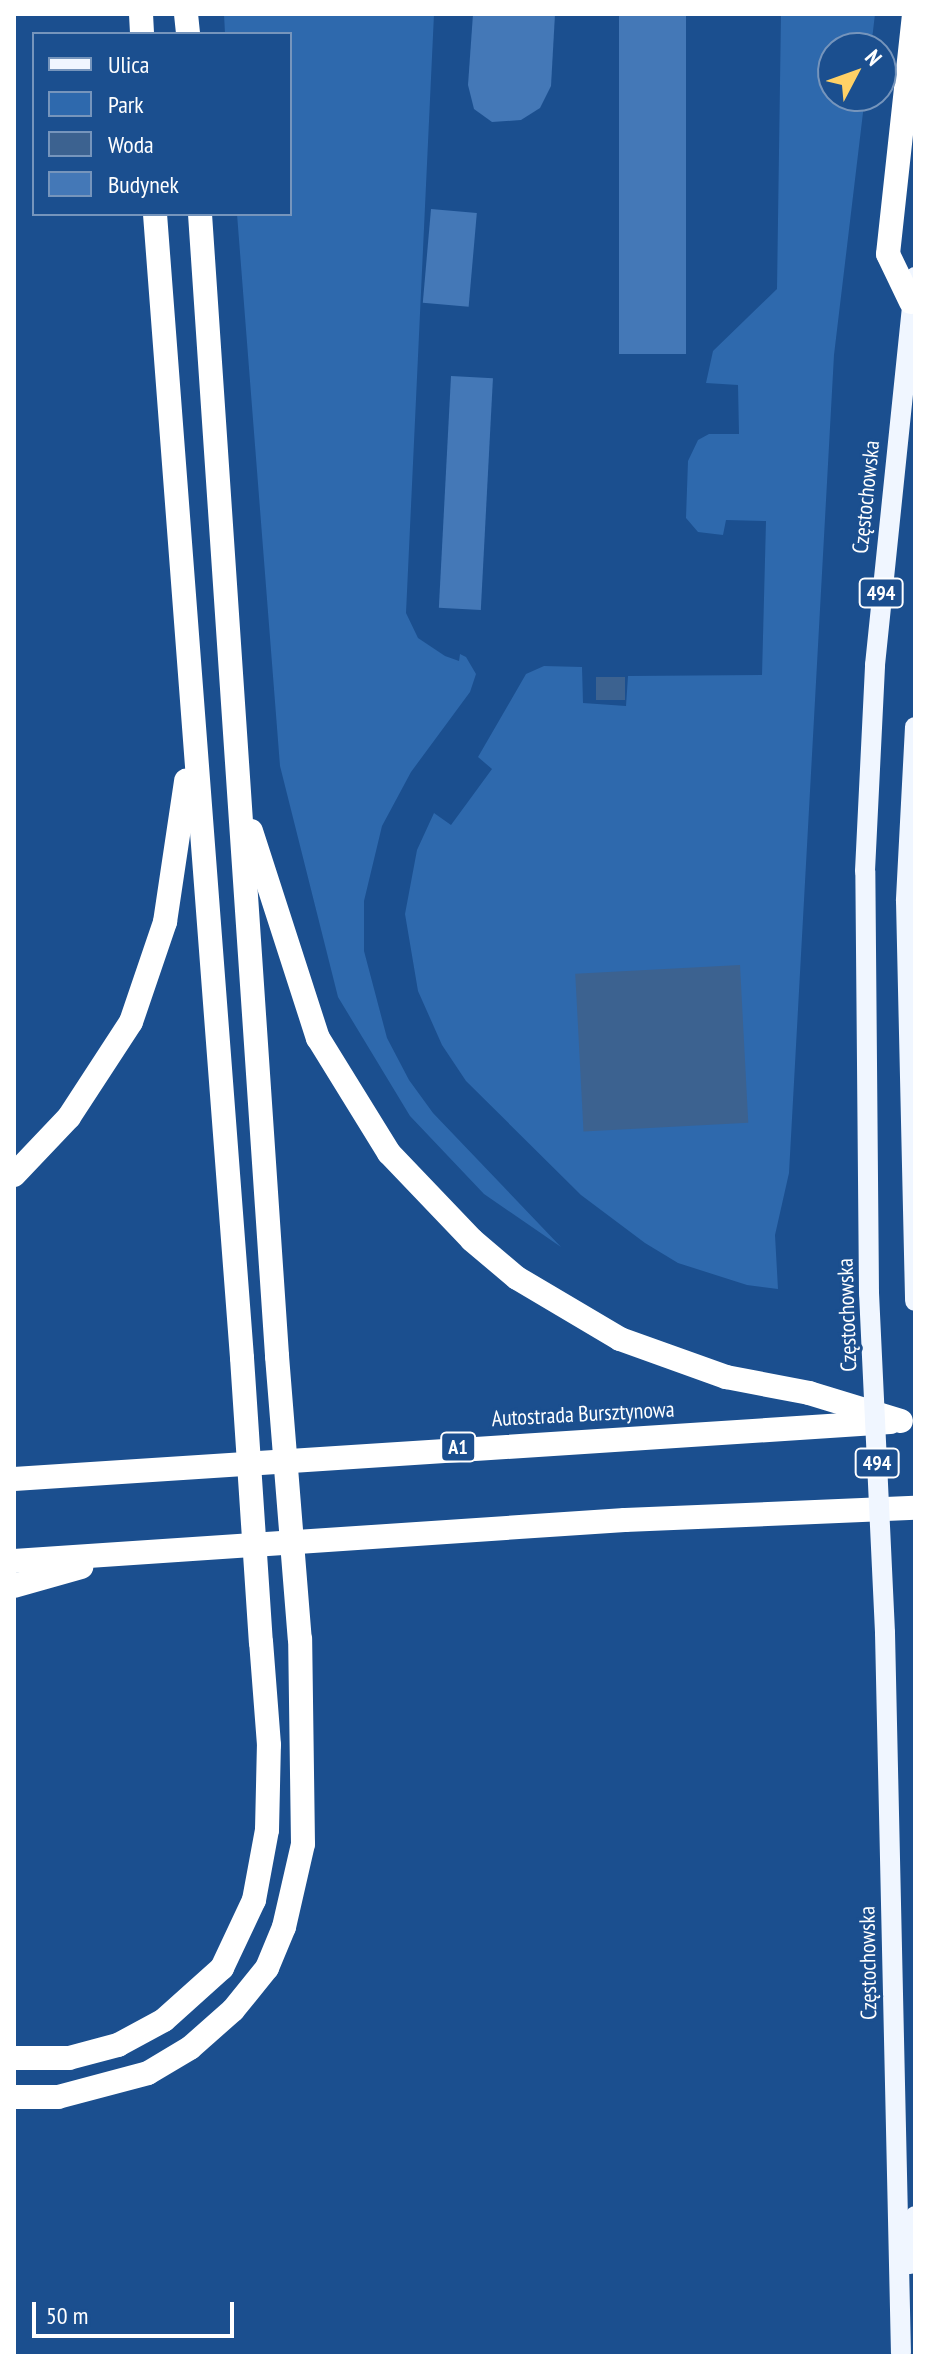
<!DOCTYPE html>
<html>
<head>
<meta charset="utf-8">
<style>
	body { margin:0 }
	#map { position:relative; width:929px; height:2370px; overflow:hidden; background:#1b4f8f; font-family:"PT Sans Narrow",sans-serif }
	div>[style] { position:absolute }
	.green>* { inset:0; background:#2e69ad }
	.water>* { inset:0; background:#3c6290; transform-origin:0 0 }
	.building>* { inset:0; background:#4478b7; transform-origin:0 0 }
	.primary>* { height:20px; margin:-10px; padding:0 10px; transform-origin:10px; border-radius:10px; background:#f0f6ff }
	.highway>* { height:24px; margin:-12px; padding:0 12px; transform-origin:12px; border-radius:12px; background:#fff }
	.primary-bridge>* { height:20px; margin:-10px; padding:0 10px; transform-origin:10px; border-radius:10px; background:#f0f6ff }
	.highway-bridge>* { height:24px; margin:-12px; padding:0 12px; transform-origin:12px; border-radius:12px; background:#fff }
	span { translate:-50% -50%; white-space:nowrap; text-align:center; line-height:1.15; -webkit-text-stroke:6px #1b4f8f; paint-order:stroke }
	.shield-label span { padding:2px 6px; background:#1b4f8f; border:2px solid; border-radius:6px; -webkit-text-stroke-width:0 }
	.shield-label { font-size:20px; color:#fff; font-weight:700 }
	.street-label { font-size:22px; color:#fff }
	.frame { position:absolute; inset:0; border:16px solid #fff; pointer-events:none }
	.legend { position:absolute; left:32px; top:32px; width:260px; height:184px; box-sizing:border-box; background:#1b4f8f; border:2px solid #7695bc; margin:0; padding:10px 14px; list-style:none; font-size:24px; color:#fff }
	.legend li { display:flex; align-items:center; gap:16px; height:40px }
	.legend b { width:40px; border:2px solid #7695bc }
	.north { position:absolute; left:817px; top:32px; width:80px; height:80px; box-sizing:border-box; background:#1b4f8f; border:2px solid #7695bc; border-radius:50%; rotate:49deg; font-size:22px; font-weight:700; line-height:32px; text-align:center; color:#fff }
	.north::after { content:''; display:block; margin:auto; width:28px; height:36px; background:#ffd166; clip-path:polygon(50% 0,100% 100%,50% 72%,0 100%) }
	.scale { position:absolute; left:32px; top:2302px; width:202px; height:36px; box-sizing:border-box; border:4px solid #fff; border-top:0; padding-left:10px; font-size:24px; line-height:28px; white-space:nowrap; color:#fff; -webkit-text-stroke:6px #1b4f8f; paint-order:stroke }
</style>
</head>
<body>
<div id="map">
	<div class="green">
		<div style="clip-path:polygon(224px 14px,434px 14px,406px 613px,418px 638px,445px 656px,459px 661px,460px 654px,466px 657px,476px 674px,470px 692px,411px 772px,382px 826px,364px 901px,364px 951px,387px 1038px,409px 1080px,433px 1113px,561px 1247px,484px 1194px,410px 1116px,338px 997px,280px 766px,237px 214px,290px 214px,290px 34px,225px 34px)"></div>
		<div style="clip-path:polygon(781px 14px,875px 14px,871px 48px,833px 48px,833px 96px,865px 96px,834px 355px,789px 1173px,775px 1235px,778px 1289px,747px 1285px,678px 1263px,645px 1243px,581px 1195px,466px 1081px,442px 1045px,418px 991px,405px 914px,417px 850px,434px 813px,451px 825px,492px 769px,478px 757px,526px 674px,544px 666px,582px 667px,583px 703px,626px 706px,628px 676px,762px 675px,766px 521px,726px 520px,723px 535px,698px 532px,686px 518px,688px 461px,698px 440px,709px 434px,739px 434px,738px 385px,706px 383px,713px 351px,777px 289px)"></div>
	</div>
	<div class="water">
		<div style="left:596px;top:677px;width:29px;height:23px"></div>
		<div style="left:740px;top:965px;width:158px;height:165px;rotate:87deg"></div>
	</div>
	<div class="building">
		<div style="clip-path:polygon(473px 14px,555px 14px,551px 86px,540px 108px,521px 120px,492px 122px,474px 109px,468px 85px)"></div>
		<div style="left:619px;top:14px;width:67px;height:340px"></div>
		<div style="left:431px;top:209px;width:46px;height:94px;rotate:5deg"></div>
		<div style="left:451px;top:376px;width:42px;height:232px;rotate:3deg"></div>
	</div>
	<div class="primary">
		<div style="left:915px;top:727px;width:174px;rotate:93deg"></div>
		<div style="left:906px;top:901px;width:400px;rotate:88.7deg"></div>
		<div style="left:869px;top:1293px;width:422px;rotate:-90.5deg"></div>
		<div style="left:865px;top:871px;width:206px;rotate:-87.2deg"></div>
		<div style="left:875px;top:665px;width:390px;rotate:-84.1deg"></div>
		<div style="left:885px;top:1633px;width:720px;rotate:88.73deg"></div>
		<div style="left:910px;top:2264px;width:48px;rotate:-84.1deg"></div>
	</div>
	<div class="highway">
		<div style="left:141px;top:14px;width:20px;rotate:87deg"></div>
		<div style="left:186px;top:14px;width:20px;rotate:84deg"></div>
		<div style="left:155px;top:214px;width:1147px;rotate:85.65deg"></div>
		<div style="left:200px;top:214px;width:1145px;rotate:86.14deg"></div>
		<div style="left:911px;top:302px;width:53px;rotate:-115.6deg"></div>
		<div style="left:888px;top:254px;width:241px;rotate:-83.8deg"></div>
		<div style="left:251px;top:831px;width:218px;rotate:72.1deg"></div>
		<div style="left:318px;top:1038px;width:135px;rotate:58.3deg"></div>
		<div style="left:389px;top:1153px;width:120px;rotate:46.3deg"></div>
		<div style="left:472px;top:1240px;width:59px;rotate:40.2deg"></div>
		<div style="left:517px;top:1278px;width:120px;rotate:30.6deg"></div>
		<div style="left:620px;top:1339px;width:113px;rotate:19.7deg"></div>
		<div style="left:726px;top:1377px;width:85px;rotate:10.9deg"></div>
		<div style="left:809px;top:1393px;width:96px;rotate:16.9deg"></div>
		<div style="left:14px;top:1175px;width:80px;rotate:-46.5deg"></div>
		<div style="left:69px;top:1117px;width:113px;rotate:-56.9deg"></div>
		<div style="left:131px;top:1022px;width:106px;rotate:-71.2deg"></div>
		<div style="left:165px;top:922px;width:143px;rotate:-81.5deg"></div>
		<div style="left:14px;top:1479px;width:878px;rotate:-3.72deg"></div>
		<div style="left:14px;top:1561px;width:612px;rotate:-3.84deg"></div>
		<div style="left:625px;top:1520px;width:290px;rotate:-2.4deg"></div>
		<div style="left:14px;top:1586px;width:70px;rotate:-15.8deg"></div>
		<div style="left:14px;top:2058px;width:55px"></div>
		<div style="left:69px;top:2058px;width:51px;rotate:-14.9deg"></div>
		<div style="left:118px;top:2045px;width:52px;rotate:-28.5deg"></div>
		<div style="left:164px;top:2020px;width:78px;rotate:-41.9deg"></div>
		<div style="left:222px;top:1968px;width:75px;rotate:-64.8deg"></div>
		<div style="left:254px;top:1900px;width:71px;rotate:-79.5deg"></div>
		<div style="left:267px;top:1830px;width:85px;rotate:-88.7deg"></div>
		<div style="left:269px;top:1745px;width:103px;rotate:-94.4deg"></div>
		<div style="left:14px;top:2097px;width:44px"></div>
		<div style="left:58px;top:2097px;width:93px;rotate:-14.9deg"></div>
		<div style="left:148px;top:2073px;width:49px;rotate:-30.8deg"></div>
		<div style="left:190px;top:2048px;width:57px;rotate:-41.5deg"></div>
		<div style="left:233px;top:2010px;width:54px;rotate:-51deg"></div>
		<div style="left:267px;top:1968px;width:44px;rotate:-67.5deg"></div>
		<div style="left:284px;top:1927px;width:85px;rotate:-77.1deg"></div>
		<div style="left:303px;top:1844px;width:205px;rotate:-90.8deg"></div>
	</div>
	<div class="primary-bridge">
		<div style="left:869px;top:1293px;width:340px;rotate:87.3deg"></div>
	</div>
	<div class="highway-bridge">
		<div style="left:277px;top:1356px;width:284px;rotate:85.4deg"></div>
		<div style="left:242px;top:1358px;width:285px;rotate:86.2deg"></div>
	</div>
	<div class="shield-label">
		<span style="left:881px;top:593px">494</span>
		<span style="left:458px;top:1447px">A1</span>
		<span style="left:877px;top:1463px">494</span>
	</div>
	<div class="street-label">
		<span style="left:866px;top:497px;rotate:-84deg">Częstochowska</span>
		<span style="left:847px;top:1315px;rotate:-92deg">Częstochowska</span>
		<span style="left:583px;top:1414px;rotate:-3deg">Autostrada Bursztynowa</span>
		<span style="left:868px;top:1963px;rotate:-91deg">Częstochowska</span>
	</div>
	<div class="frame"></div>
	<ul class="legend">
	<li><b style="height:10px;background:#f0f6ff"></b>Ulica</li>
	<li><b style="height:22px;background:#2e69ad"></b>Park</li>
	<li><b style="height:22px;background:#3c6290"></b>Woda</li>
	<li><b style="height:22px;background:#4478b7"></b>Budynek</li>
	</ul>
	<div class="north">N</div>
	<div class="scale">50 m</div>
</div>
</body>
</html>
